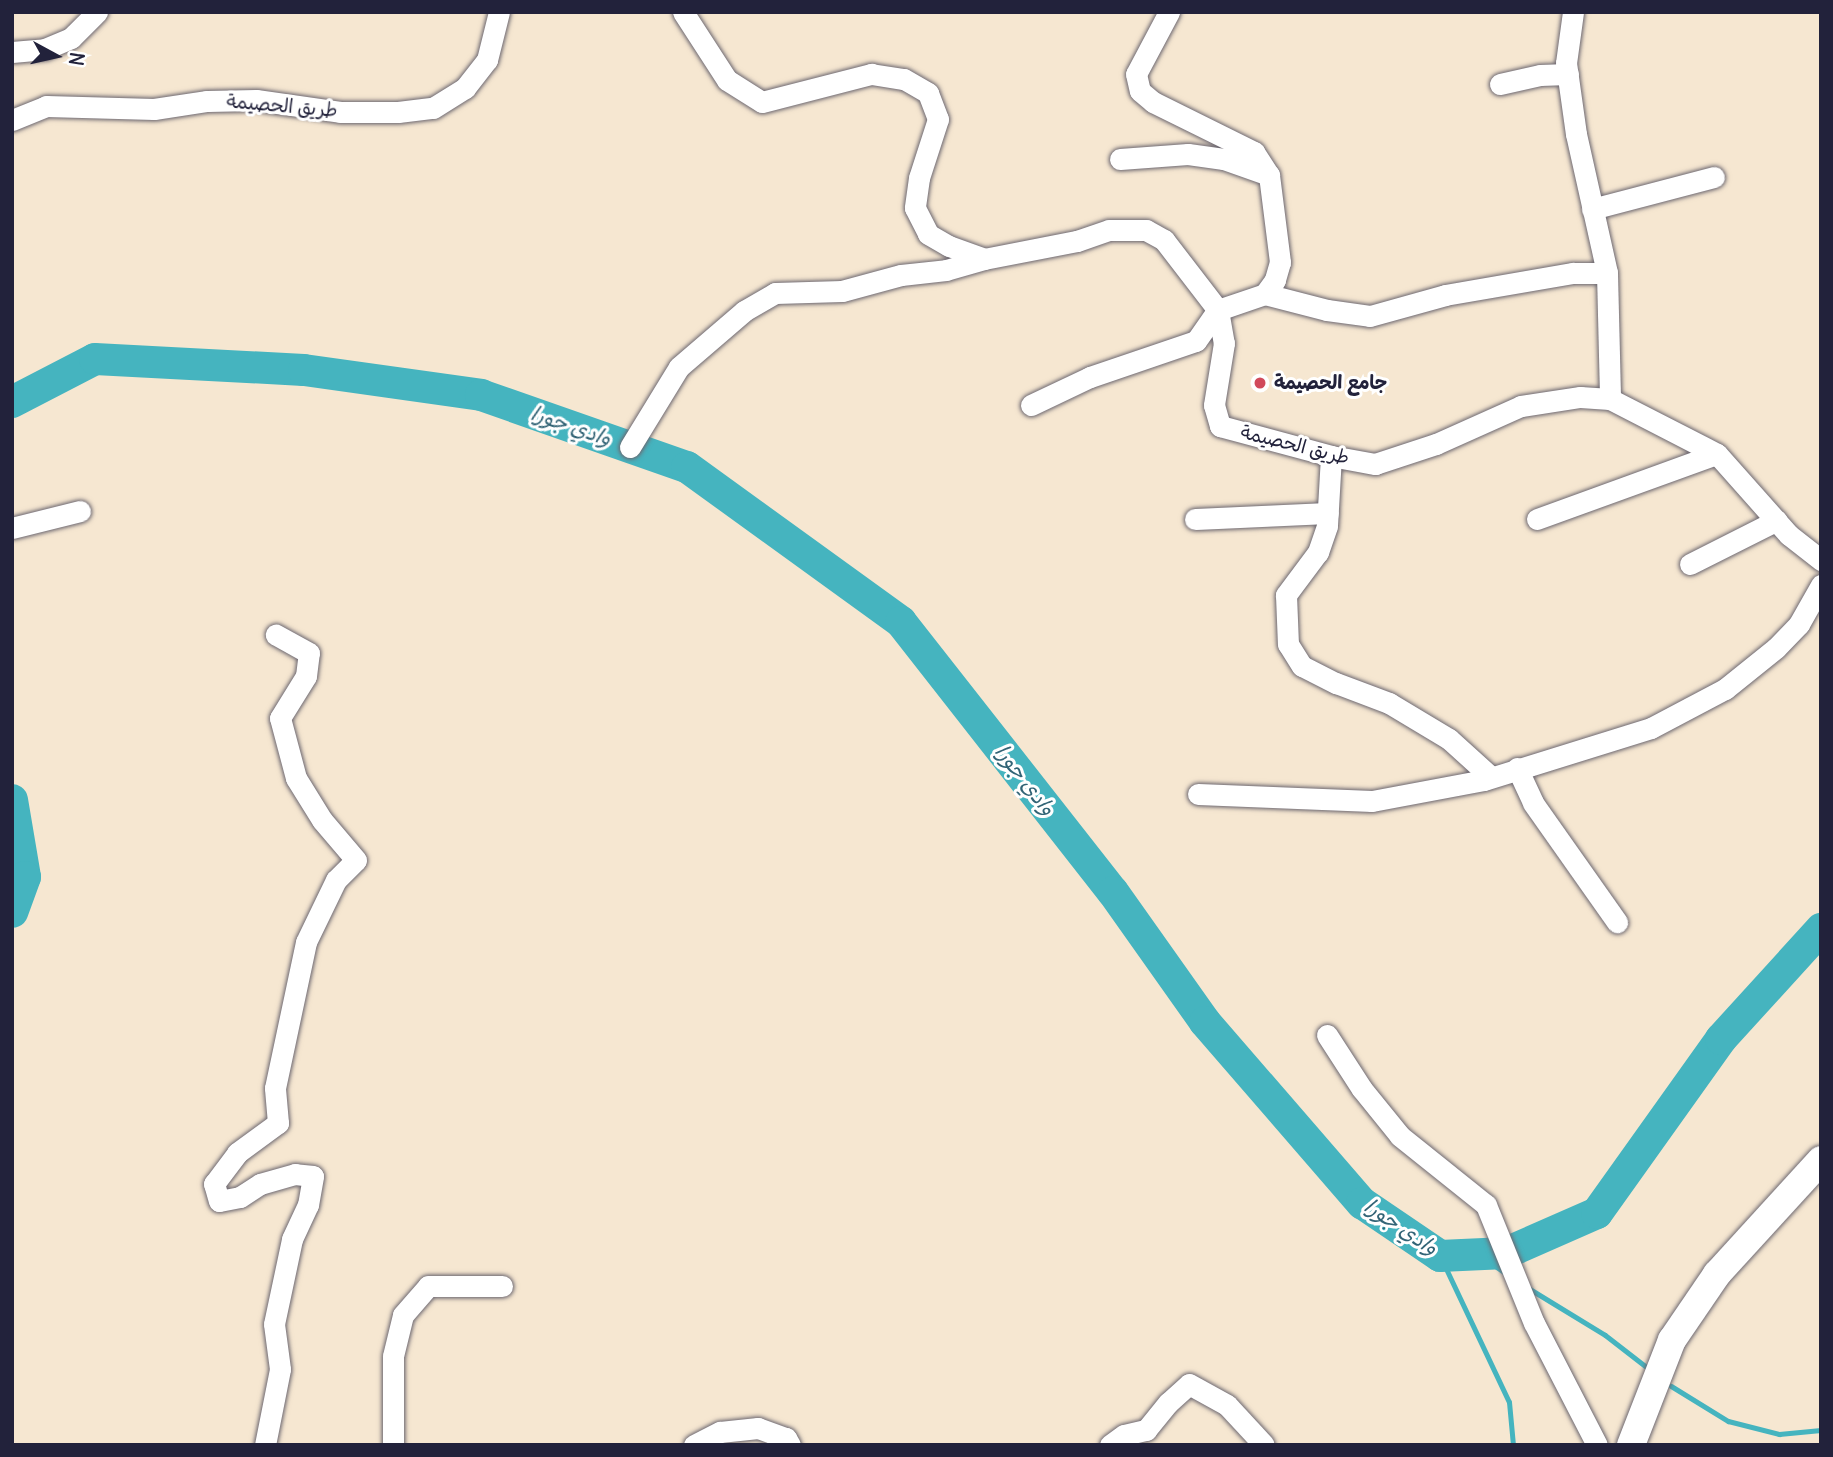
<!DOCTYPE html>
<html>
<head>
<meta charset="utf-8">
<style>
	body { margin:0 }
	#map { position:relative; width:1833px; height:1457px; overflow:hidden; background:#f6e7d1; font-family:Delius,"Playpen Sans Arabic",sans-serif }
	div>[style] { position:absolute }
	.stream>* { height:5px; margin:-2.5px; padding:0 2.5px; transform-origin:2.5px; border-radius:2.5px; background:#45b4bf }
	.river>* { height:32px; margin:-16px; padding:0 16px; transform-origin:16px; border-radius:16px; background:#45b4bf }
	.roads { filter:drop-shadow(0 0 2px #6c6770) drop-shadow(0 0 2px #6c6770) }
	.minor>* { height:21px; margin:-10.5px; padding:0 10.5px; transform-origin:10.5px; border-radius:10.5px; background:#fff }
	.major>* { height:28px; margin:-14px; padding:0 14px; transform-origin:14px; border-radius:14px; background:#fff }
	.dots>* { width:19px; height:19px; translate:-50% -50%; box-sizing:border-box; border:4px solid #fff; border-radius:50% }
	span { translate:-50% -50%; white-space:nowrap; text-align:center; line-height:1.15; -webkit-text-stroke:6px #fff; paint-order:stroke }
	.street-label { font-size:19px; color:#22223b }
	.poi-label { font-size:19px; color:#22223b; font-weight:700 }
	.left { translate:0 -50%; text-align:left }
	.water-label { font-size:21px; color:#326476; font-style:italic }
	.frame { position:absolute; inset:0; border:14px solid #22223b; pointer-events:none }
	.north { position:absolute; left:21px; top:21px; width:70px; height:70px; -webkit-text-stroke:5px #fff; paint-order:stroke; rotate:98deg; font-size:19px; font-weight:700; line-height:28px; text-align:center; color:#22223b }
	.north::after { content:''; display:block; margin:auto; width:24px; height:32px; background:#22223b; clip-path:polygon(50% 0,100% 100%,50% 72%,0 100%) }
</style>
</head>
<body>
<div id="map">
	<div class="stream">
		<div style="left:1478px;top:1254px;width:33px;rotate:35deg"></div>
		<div style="left:1440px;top:1256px;width:161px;rotate:64.7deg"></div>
		<div style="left:1509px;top:1402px;width:43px;rotate:84.7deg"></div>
		<div style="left:1528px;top:1288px;width:90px;rotate:31.4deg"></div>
		<div style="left:1605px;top:1335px;width:51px;rotate:37.8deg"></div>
		<div style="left:1671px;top:1386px;width:67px;rotate:31.6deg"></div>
		<div style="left:1728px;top:1421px;width:53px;rotate:14.3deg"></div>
		<div style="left:1779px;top:1434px;width:42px;rotate:-5.4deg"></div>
	</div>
	<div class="river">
		<div style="left:12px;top:402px;width:93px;rotate:-27.4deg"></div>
		<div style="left:95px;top:359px;width:209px;rotate:3deg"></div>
		<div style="left:304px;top:370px;width:179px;rotate:8deg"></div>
		<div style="left:481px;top:395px;width:218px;rotate:19.3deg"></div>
		<div style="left:687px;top:467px;width:264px;rotate:35.9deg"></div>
		<div style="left:901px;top:622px;width:343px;rotate:51.9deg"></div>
		<div style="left:1113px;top:892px;width:159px;rotate:54.7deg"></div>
		<div style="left:1205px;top:1022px;width:240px;rotate:49.1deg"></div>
		<div style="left:1362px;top:1203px;width:94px;rotate:34.2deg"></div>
		<div style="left:1440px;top:1256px;width:66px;rotate:-2.6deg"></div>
		<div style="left:1506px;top:1253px;width:99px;rotate:-23.7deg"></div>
		<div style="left:1597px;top:1213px;width:214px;rotate:-54.5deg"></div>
		<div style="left:1721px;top:1039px;width:149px;rotate:-47.7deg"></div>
		<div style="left:12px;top:800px;width:78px;rotate:80.4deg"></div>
		<div style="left:25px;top:877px;width:37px;rotate:110deg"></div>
	</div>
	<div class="roads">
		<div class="minor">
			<div style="left:683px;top:12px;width:81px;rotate:57.1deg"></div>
			<div style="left:727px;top:80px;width:41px;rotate:32.2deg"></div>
			<div style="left:762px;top:102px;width:113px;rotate:-14.4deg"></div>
			<div style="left:871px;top:74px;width:33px;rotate:9deg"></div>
			<div style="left:904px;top:79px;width:28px;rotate:30deg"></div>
			<div style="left:928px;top:93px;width:28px;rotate:69deg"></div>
			<div style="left:938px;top:119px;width:62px;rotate:107.9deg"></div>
			<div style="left:919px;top:178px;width:30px;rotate:98deg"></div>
			<div style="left:915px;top:208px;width:29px;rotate:63deg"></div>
			<div style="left:928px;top:234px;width:24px;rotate:30deg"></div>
			<div style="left:949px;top:246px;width:37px;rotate:20deg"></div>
			<div style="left:984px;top:259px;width:95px;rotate:-11deg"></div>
			<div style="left:1077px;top:241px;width:34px;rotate:-19deg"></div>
			<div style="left:1109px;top:230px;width:37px"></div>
			<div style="left:1146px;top:230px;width:21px;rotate:29deg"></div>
			<div style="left:1164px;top:240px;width:88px;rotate:52.4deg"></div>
			<div style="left:1218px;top:310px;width:34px;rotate:80deg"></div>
			<div style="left:1224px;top:343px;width:63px;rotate:99.2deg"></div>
			<div style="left:1214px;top:405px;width:22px;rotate:74deg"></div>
			<div style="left:1220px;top:426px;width:115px;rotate:15.1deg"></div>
			<div style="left:1331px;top:456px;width:45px;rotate:10.3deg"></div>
			<div style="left:1375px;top:464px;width:64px;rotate:-18.2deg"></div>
			<div style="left:1436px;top:444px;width:93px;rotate:-24.1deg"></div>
			<div style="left:1521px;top:406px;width:60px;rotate:-8.7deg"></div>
			<div style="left:1580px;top:397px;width:30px;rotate:4deg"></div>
			<div style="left:1610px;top:399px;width:120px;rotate:27.2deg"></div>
			<div style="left:1717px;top:454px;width:108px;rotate:48.4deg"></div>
			<div style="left:1789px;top:535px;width:41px;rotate:38deg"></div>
			<div style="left:1169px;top:12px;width:70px;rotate:118deg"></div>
			<div style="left:1136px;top:74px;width:17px;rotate:77deg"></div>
			<div style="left:1140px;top:91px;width:17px;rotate:40deg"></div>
			<div style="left:1153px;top:102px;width:113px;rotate:26.3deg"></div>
			<div style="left:1254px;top:152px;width:27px;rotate:57deg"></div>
			<div style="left:1269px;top:175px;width:88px;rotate:82.8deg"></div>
			<div style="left:1280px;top:262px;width:19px;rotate:106deg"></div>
			<div style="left:1275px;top:280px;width:17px;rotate:126deg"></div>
			<div style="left:1573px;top:12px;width:51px;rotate:97.8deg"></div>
			<div style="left:1566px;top:63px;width:72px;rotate:82deg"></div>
			<div style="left:1576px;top:134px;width:142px;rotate:77.4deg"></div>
			<div style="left:12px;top:52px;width:33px;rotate:-5deg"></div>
			<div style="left:45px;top:49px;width:28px;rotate:-23deg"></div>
			<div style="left:71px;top:38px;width:37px;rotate:-45deg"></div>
			<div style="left:1500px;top:84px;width:41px;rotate:-12.7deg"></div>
			<div style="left:1540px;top:75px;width:28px;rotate:-2deg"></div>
			<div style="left:12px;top:120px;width:37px;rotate:-22deg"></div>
			<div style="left:46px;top:106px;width:108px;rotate:1.6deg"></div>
			<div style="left:154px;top:109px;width:54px;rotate:-8.6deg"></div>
			<div style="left:207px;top:101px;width:49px;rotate:-1.2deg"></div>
			<div style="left:256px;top:100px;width:85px;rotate:8.1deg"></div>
			<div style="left:340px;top:112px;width:58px"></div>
			<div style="left:398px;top:112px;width:35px;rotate:-7deg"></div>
			<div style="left:433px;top:108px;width:38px;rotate:-32deg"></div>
			<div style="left:465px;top:88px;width:36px;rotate:-52deg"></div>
			<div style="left:487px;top:60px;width:49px;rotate:-76deg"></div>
			<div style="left:1120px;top:159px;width:68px;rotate:-4.2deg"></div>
			<div style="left:1188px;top:154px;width:36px;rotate:8deg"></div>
			<div style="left:1224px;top:159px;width:48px;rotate:19.6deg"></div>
			<div style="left:1592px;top:209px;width:126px;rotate:-14.7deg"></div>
			<div style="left:1031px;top:405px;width:65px;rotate:-25.4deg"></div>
			<div style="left:1090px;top:377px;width:112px;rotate:-18.8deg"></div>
			<div style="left:1196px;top:341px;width:38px;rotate:-55deg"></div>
			<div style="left:1218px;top:310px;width:50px;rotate:-18.8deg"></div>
			<div style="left:1265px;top:294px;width:64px;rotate:14.5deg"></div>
			<div style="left:1327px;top:310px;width:43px;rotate:7.9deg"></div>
			<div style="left:1370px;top:316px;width:78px;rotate:-15.6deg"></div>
			<div style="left:1445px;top:295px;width:130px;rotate:-9.8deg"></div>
			<div style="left:1573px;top:273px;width:34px"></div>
			<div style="left:1607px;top:273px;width:126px;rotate:88.6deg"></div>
			<div style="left:630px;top:447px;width:94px;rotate:-58.5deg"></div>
			<div style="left:679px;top:367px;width:86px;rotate:-40.7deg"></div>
			<div style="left:744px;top:311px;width:36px;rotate:-30deg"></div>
			<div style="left:775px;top:293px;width:67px;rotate:-1.7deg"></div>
			<div style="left:842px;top:291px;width:61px;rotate:-15.2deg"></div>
			<div style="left:901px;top:275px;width:45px;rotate:-6.3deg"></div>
			<div style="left:946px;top:270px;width:40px;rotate:-16deg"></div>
			<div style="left:1331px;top:456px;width:70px;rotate:93.3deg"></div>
			<div style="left:1327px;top:526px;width:28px;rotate:109deg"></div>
			<div style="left:1318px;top:552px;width:54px;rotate:126.7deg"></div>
			<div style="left:1286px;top:595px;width:49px;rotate:87.7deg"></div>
			<div style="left:1288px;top:644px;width:26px;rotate:58deg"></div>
			<div style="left:1302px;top:666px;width:38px;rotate:27deg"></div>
			<div style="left:1336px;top:683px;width:57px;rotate:20.7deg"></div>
			<div style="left:1389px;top:703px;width:70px;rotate:31deg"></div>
			<div style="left:1449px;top:739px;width:57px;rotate:42.1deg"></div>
			<div style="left:1195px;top:519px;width:133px;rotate:-2.6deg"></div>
			<div style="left:1537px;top:519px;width:191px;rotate:-19.9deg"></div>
			<div style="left:12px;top:528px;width:70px;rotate:-14deg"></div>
			<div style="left:1690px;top:564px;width:97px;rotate:-26.8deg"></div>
			<div style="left:1517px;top:768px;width:38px;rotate:65deg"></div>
			<div style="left:1533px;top:803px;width:146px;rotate:54.8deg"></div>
			<div style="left:1198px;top:794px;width:174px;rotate:2.3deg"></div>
			<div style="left:1372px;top:801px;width:114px;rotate:-10.6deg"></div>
			<div style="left:1484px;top:780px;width:175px;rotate:-17.3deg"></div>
			<div style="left:1651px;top:728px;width:84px;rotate:-27.8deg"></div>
			<div style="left:1725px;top:689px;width:65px;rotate:-38.8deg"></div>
			<div style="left:1776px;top:648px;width:33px;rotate:-46deg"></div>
			<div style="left:1799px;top:624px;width:45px;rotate:-60.6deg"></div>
			<div style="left:1327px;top:1035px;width:64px;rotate:57.1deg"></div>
			<div style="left:1362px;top:1089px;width:60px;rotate:51deg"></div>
			<div style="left:1400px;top:1136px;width:110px;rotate:38.7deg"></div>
			<div style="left:1486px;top:1205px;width:127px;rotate:67.9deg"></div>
			<div style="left:1534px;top:1323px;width:137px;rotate:62.7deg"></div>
			<div style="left:265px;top:1445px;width:77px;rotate:-78.8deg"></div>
			<div style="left:280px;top:1369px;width:45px;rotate:-97.6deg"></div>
			<div style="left:274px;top:1324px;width:87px;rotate:-78deg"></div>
			<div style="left:292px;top:1239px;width:38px;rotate:-65deg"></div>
			<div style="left:308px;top:1205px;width:29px;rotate:-80deg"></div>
			<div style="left:313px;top:1176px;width:18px;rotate:-174deg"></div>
			<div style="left:295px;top:1174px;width:36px;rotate:164deg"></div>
			<div style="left:260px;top:1184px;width:24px;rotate:147deg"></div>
			<div style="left:240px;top:1197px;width:21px;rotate:169deg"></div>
			<div style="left:219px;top:1201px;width:18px;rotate:-106deg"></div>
			<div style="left:214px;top:1184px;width:39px;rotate:-53deg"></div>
			<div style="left:237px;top:1153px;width:51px;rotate:-36.2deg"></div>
			<div style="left:278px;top:1123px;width:35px;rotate:-95deg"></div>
			<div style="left:275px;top:1088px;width:149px;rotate:-78deg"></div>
			<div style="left:306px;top:942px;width:69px;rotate:-64.2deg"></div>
			<div style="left:336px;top:880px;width:28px;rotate:-45deg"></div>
			<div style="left:356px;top:860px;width:52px;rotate:-130.4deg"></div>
			<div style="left:322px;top:820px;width:49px;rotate:-121.8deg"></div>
			<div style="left:296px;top:778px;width:62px;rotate:-104.9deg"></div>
			<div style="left:280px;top:718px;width:49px;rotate:-58.2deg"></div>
			<div style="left:306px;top:676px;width:23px;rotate:-83deg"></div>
			<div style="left:309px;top:653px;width:38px;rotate:-151deg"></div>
			<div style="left:393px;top:1445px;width:89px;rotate:-90deg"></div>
			<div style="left:393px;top:1356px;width:42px;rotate:-76.3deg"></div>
			<div style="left:403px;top:1315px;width:38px;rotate:-49deg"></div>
			<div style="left:428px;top:1286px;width:74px"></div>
			<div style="left:694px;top:1445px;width:29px;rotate:-27deg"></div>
			<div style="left:720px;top:1432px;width:38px;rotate:-6deg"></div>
			<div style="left:758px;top:1428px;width:30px;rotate:20deg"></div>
			<div style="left:786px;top:1438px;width:8px;rotate:60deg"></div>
			<div style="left:1110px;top:1445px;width:17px;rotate:-36deg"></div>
			<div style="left:1124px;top:1435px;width:23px;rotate:-13deg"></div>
			<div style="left:1146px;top:1430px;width:35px;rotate:-51deg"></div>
			<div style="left:1168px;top:1403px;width:28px;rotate:-42deg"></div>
			<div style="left:1189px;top:1384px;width:43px;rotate:28.9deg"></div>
			<div style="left:1227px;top:1405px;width:54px;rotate:47.2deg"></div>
		</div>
		<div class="major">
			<div style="left:1631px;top:1445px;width:113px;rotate:-68.7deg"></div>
			<div style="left:1672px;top:1340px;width:80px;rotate:-55.7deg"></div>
			<div style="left:1717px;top:1274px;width:154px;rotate:-47.6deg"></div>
		</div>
	</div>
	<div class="dots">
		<div style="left:1260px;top:383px;background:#d1495b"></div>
	</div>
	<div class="street-label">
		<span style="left:282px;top:106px;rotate:5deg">طريق الحصيمة</span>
		<span style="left:1295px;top:445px;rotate:14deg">طريق الحصيمة</span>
	</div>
	<div class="poi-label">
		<span class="left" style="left:1274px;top:383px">جامع الحصيمة</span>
	</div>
	<div class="water-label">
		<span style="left:571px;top:426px;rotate:19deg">وادي جورا</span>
		<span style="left:1025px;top:780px;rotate:52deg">وادي جورا</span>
		<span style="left:1401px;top:1227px;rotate:34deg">وادي جورا</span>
	</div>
	<div class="frame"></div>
	<div class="north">N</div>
</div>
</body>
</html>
